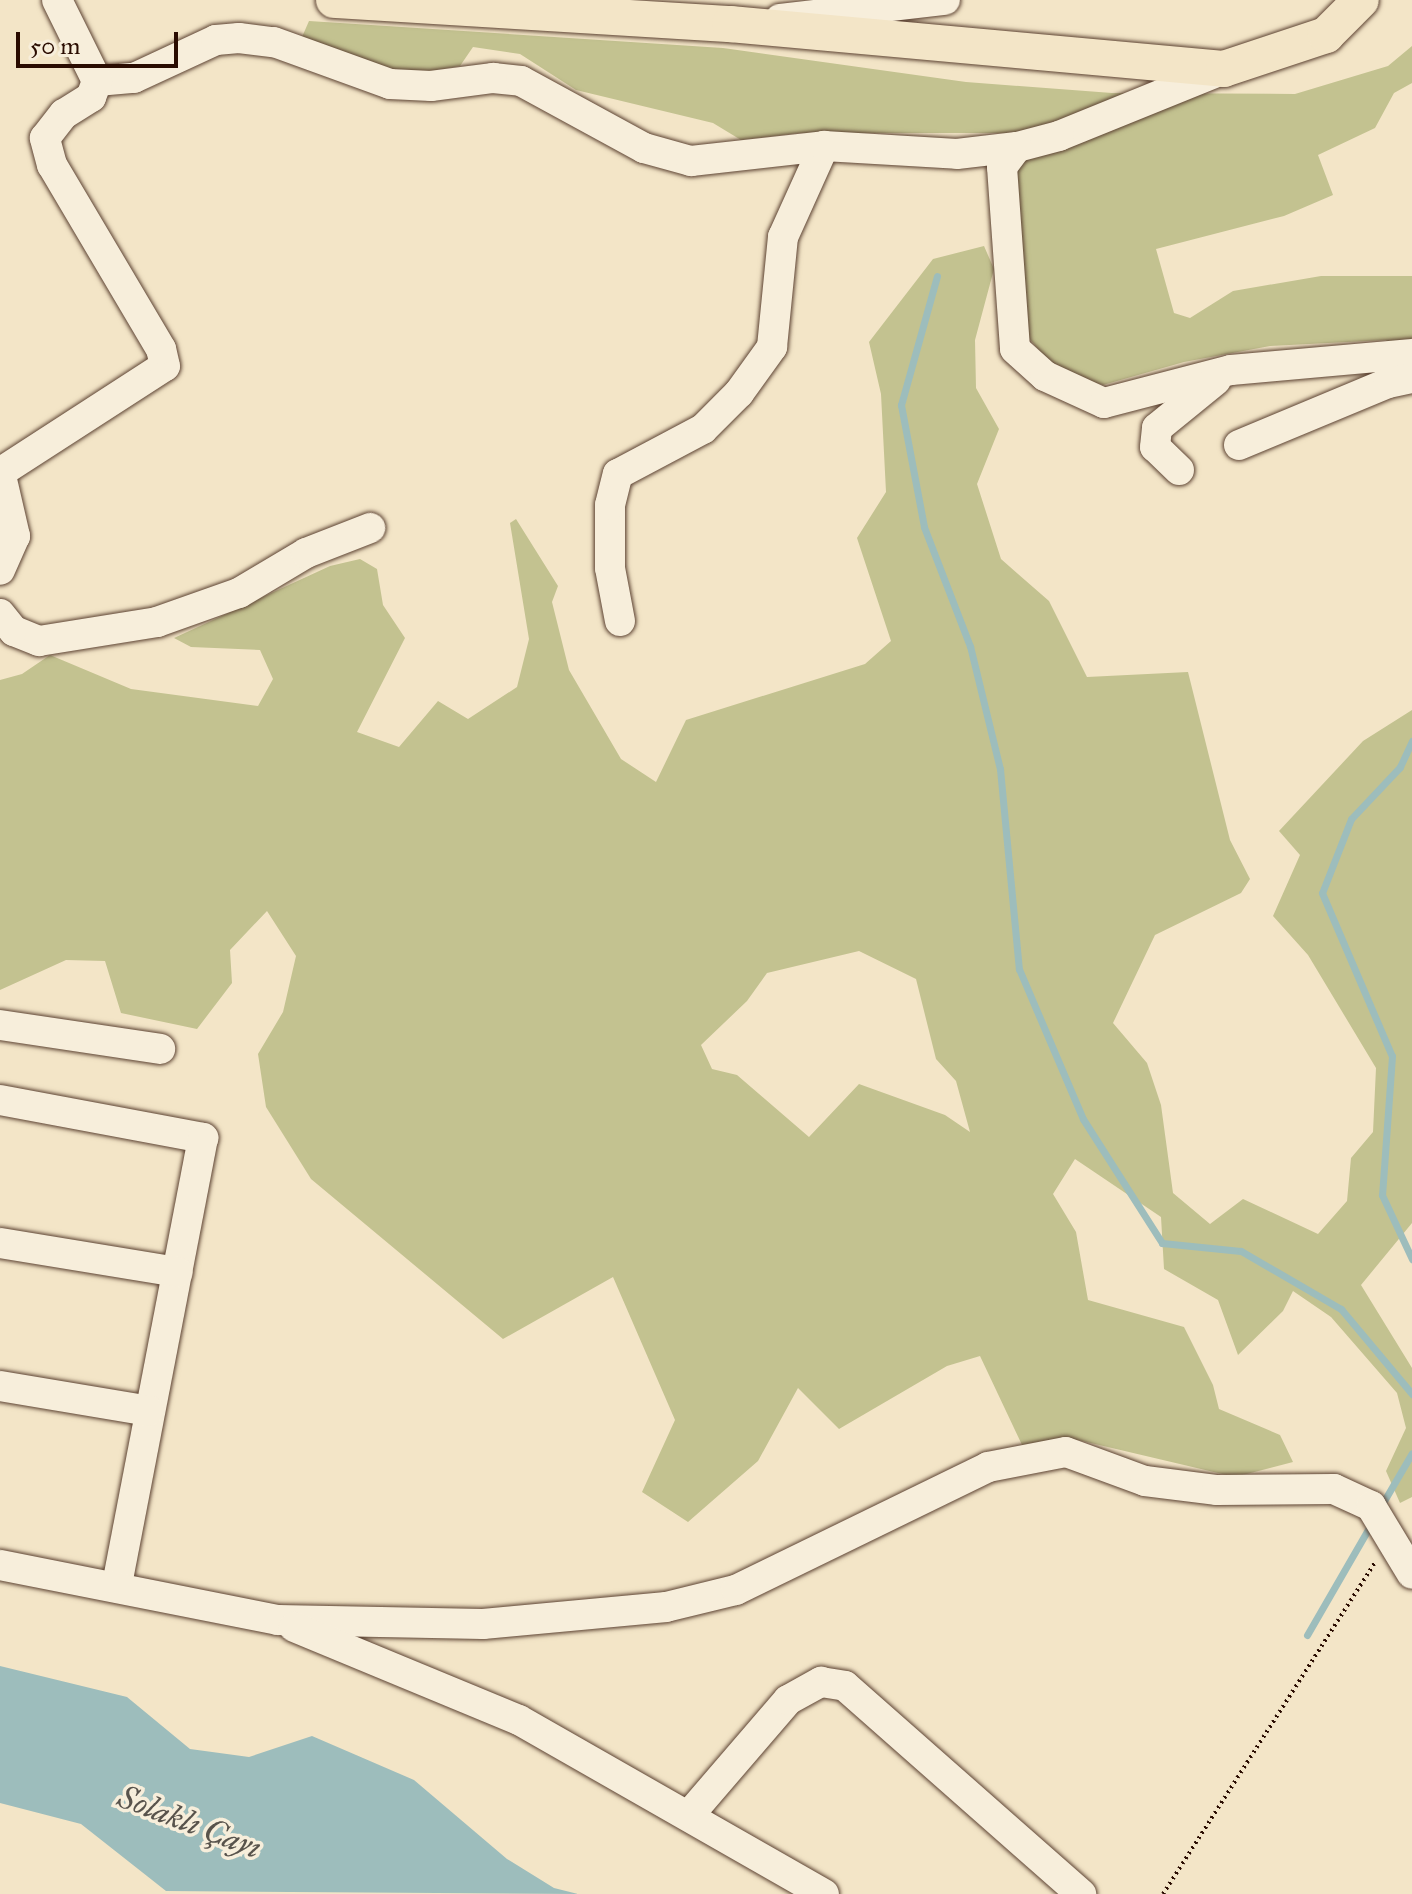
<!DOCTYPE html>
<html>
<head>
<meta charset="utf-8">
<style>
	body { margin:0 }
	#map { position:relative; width:1412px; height:1894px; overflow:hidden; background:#f3e5c7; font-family:"IM FELL Great Primer",serif }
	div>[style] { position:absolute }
	.green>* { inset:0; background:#c3c290 }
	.water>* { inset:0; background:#9dbdbc }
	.stream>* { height:7px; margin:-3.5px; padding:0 3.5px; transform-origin:3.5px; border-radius:3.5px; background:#9dbdbc }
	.path>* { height:4px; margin-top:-2px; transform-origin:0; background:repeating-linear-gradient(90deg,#2a0c01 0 2px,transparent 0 6px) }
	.roads { filter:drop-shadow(0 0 2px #5c4232) drop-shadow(0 0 2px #5c4232) }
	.minor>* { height:30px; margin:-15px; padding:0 15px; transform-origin:15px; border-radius:15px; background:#f7eedb }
	.major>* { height:36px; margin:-18px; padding:0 18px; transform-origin:18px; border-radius:18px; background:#f3e5c7 }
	span { translate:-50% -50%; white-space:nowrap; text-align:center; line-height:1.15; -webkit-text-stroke:7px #f7eedb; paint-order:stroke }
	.water-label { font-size:32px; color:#58534c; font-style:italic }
	.scale { position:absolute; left:16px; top:32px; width:162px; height:36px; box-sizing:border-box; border:4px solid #2a0c01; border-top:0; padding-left:10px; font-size:24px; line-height:28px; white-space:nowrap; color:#2a0c01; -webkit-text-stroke:6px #f7eedb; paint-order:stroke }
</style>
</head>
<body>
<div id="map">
	<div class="green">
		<div style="clip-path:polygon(309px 21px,723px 48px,966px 82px,1112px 93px,1295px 94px,1388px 66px,1412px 46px,1412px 83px,1394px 93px,1375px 128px,1318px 155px,1333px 195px,1284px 216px,1156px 249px,1174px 313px,1190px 318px,1233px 291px,1321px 276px,1412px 276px,1412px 367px,1386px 340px,1270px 346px,1184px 362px,1103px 385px,1056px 371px,1029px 338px,1017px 179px,1003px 133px,799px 133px,741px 140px,713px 123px,576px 90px,520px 54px,473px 47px,460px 66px,415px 74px,322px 53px,302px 37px)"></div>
		<div style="clip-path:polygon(evenodd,984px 246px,994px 269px,975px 340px,976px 388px,999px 429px,977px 484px,1001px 559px,1049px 601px,1087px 677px,1188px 672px,1230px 840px,1250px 879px,1241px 893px,1155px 935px,1113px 1023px,1147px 1063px,1161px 1105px,1173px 1193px,1210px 1224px,1243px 1199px,1318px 1234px,1347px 1201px,1351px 1158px,1373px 1132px,1376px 1068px,1308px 955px,1273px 916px,1300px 855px,1279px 831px,1363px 741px,1412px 710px,1412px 1223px,1361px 1285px,1412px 1368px,1412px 1497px,1400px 1503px,1386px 1471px,1406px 1428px,1397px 1393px,1331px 1317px,1293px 1291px,1283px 1311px,1238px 1355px,1218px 1300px,1164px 1269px,1161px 1217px,1075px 1159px,1053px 1194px,1076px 1232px,1088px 1300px,1184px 1327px,1213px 1385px,1219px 1409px,1280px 1435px,1293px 1462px,1235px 1477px,1078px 1440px,1023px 1447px,980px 1356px,947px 1366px,839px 1429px,798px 1388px,758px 1461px,688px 1522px,642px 1492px,675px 1420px,613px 1277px,503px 1339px,311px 1179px,266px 1107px,258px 1054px,283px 1012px,296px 956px,267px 911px,230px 950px,232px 983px,197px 1029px,121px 1013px,105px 961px,66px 960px,0 990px,0 680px,22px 674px,50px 655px,131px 689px,258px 706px,273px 679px,260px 650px,191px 647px,174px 638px,330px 566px,360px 559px,377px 569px,383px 605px,405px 638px,357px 732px,399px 747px,438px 701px,468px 719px,517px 687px,529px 639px,510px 523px,516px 519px,558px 586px,552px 602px,569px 670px,621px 759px,656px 782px,686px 720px,865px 664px,891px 641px,857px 538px,886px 492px,881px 394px,869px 342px,933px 259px,984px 246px,859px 951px,916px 979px,936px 1059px,956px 1081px,970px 1132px,945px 1115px,859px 1084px,809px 1137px,737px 1075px,712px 1069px,701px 1045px,747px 1001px,767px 973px,859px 951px)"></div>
	</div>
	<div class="water">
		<div style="clip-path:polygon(0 1666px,127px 1697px,190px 1749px,249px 1757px,312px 1736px,414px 1780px,507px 1859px,554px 1888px,578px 1894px,166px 1891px,81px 1824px,0 1803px)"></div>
	</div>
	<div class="stream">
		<div style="left:937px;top:276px;width:134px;rotate:105.6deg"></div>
		<div style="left:901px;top:405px;width:124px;rotate:79.3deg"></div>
		<div style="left:924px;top:527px;width:128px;rotate:68.9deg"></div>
		<div style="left:970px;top:646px;width:127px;rotate:76.3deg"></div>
		<div style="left:1000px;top:769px;width:201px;rotate:84.6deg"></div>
		<div style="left:1019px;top:969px;width:163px;rotate:66.9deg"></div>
		<div style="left:1083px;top:1119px;width:147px;rotate:57.5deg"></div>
		<div style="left:1162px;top:1243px;width:79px;rotate:5.8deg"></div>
		<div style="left:1241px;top:1251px;width:116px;rotate:30.1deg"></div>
		<div style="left:1341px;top:1309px;width:111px;rotate:50.1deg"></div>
		<div style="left:1412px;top:741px;width:29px;rotate:115deg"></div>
		<div style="left:1400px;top:767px;width:71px;rotate:133.3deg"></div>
		<div style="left:1351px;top:819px;width:79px;rotate:111.4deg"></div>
		<div style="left:1322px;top:893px;width:177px;rotate:66.8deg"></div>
		<div style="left:1392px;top:1056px;width:139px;rotate:94.1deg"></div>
		<div style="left:1382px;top:1195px;width:71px;rotate:64.9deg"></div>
		<div style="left:1381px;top:1506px;width:61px;rotate:-59.7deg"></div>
		<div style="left:1307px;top:1635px;width:128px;rotate:-60deg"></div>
	</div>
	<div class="path">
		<div style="left:1163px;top:1894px;width:393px;rotate:-57.4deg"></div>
	</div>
	<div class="roads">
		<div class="minor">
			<div style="left:780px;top:19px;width:166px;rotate:-6.6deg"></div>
			<div style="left:1224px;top:69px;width:178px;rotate:157.9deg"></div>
			<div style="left:1059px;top:136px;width:43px;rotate:165.3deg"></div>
			<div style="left:1017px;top:147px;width:25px;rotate:127deg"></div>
			<div style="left:1002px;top:167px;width:182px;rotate:85.9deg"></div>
			<div style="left:1015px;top:349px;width:40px;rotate:42deg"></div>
			<div style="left:1045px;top:376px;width:65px;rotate:24.6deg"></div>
			<div style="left:1104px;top:403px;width:131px;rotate:-14.6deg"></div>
			<div style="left:1231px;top:370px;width:182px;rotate:-5.1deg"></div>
			<div style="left:97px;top:81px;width:37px;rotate:-5deg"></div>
			<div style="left:134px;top:78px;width:90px;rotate:-24.9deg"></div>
			<div style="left:216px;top:40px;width:23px;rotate:-5deg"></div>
			<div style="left:239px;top:38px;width:35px;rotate:7deg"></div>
			<div style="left:274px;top:42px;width:123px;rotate:19.9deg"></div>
			<div style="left:390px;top:84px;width:41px;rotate:2.8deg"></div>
			<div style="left:431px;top:86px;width:63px;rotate:-7.4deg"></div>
			<div style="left:493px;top:78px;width:28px;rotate:6deg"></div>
			<div style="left:521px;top:81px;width:140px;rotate:28.6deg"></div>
			<div style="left:644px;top:148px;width:49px;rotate:15.5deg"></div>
			<div style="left:691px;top:161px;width:134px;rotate:-6.4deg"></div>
			<div style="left:1239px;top:445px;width:161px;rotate:-22.6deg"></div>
			<div style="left:1388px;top:383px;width:25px;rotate:-12deg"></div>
			<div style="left:1179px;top:470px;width:33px;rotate:-136deg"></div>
			<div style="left:1155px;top:447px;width:19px;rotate:-84deg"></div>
			<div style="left:1157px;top:428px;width:76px;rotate:-39.1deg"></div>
			<div style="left:0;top:471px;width:67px;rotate:77deg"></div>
			<div style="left:15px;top:536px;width:37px;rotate:114deg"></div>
			<div style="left:1px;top:472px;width:195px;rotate:-32.9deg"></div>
			<div style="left:165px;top:366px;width:17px;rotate:-103deg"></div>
			<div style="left:161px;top:349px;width:214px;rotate:-120.6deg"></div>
			<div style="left:52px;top:165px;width:28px;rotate:-105deg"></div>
			<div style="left:45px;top:138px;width:31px;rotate:-52deg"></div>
			<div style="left:64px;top:114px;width:32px;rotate:-32deg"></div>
			<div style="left:91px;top:97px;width:17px;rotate:-69deg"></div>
			<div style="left:97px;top:81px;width:90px;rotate:-116.3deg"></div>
			<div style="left:0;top:614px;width:22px;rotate:51deg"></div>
			<div style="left:14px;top:631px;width:27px;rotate:22deg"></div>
			<div style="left:39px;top:641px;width:120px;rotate:-9.1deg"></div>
			<div style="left:157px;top:622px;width:87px;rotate:-19.5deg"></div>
			<div style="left:239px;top:593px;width:78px;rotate:-30.8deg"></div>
			<div style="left:306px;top:553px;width:69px;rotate:-21.3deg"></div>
			<div style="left:620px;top:621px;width:54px;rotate:-100.7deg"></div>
			<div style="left:610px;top:568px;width:63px;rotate:-90deg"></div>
			<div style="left:610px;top:505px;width:32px;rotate:-76deg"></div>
			<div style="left:618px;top:474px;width:96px;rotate:-27.9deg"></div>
			<div style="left:703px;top:429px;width:51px;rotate:-45deg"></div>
			<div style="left:739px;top:393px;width:57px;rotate:-54.3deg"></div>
			<div style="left:772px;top:347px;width:111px;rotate:-84.3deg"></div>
			<div style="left:783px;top:237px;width:100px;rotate:-65.7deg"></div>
			<div style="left:824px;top:146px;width:133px;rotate:3.4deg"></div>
			<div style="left:957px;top:154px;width:60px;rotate:-6.7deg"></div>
			<div style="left:0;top:1025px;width:162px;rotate:8.5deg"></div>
			<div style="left:0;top:1100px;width:207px;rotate:10.6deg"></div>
			<div style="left:203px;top:1138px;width:456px;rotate:100.9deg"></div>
			<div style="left:0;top:1243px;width:180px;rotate:9.3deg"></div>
			<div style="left:0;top:1386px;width:151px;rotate:9.5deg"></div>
			<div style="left:0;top:1565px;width:283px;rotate:11.2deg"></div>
			<div style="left:278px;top:1620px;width:205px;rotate:1.1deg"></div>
			<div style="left:483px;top:1624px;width:184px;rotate:-5.3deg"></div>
			<div style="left:666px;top:1607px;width:72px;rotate:-13.7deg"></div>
			<div style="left:736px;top:1590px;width:280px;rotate:-26deg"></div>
			<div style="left:988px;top:1467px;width:79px;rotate:-10.9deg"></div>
			<div style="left:1066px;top:1452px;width:84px;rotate:20.2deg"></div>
			<div style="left:1145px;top:1481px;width:73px;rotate:7.1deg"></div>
			<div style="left:1217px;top:1490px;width:117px;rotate:-0.5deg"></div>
			<div style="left:1334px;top:1489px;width:41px;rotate:24.7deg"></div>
			<div style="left:1371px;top:1506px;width:79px;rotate:58.9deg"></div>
			<div style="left:294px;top:1627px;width:243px;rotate:22.5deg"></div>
			<div style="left:519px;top:1720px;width:351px;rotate:29.7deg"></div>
			<div style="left:690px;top:1814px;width:150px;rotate:-49.3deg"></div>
			<div style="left:788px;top:1700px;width:38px;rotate:-29deg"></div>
			<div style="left:821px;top:1682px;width:24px;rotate:9deg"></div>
			<div style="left:845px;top:1686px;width:315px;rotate:41.4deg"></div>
		</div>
		<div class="major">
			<div style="left:334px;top:0;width:397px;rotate:3.5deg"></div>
			<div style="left:730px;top:24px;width:496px;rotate:5.2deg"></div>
			<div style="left:1224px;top:69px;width:108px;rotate:-18.4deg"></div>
			<div style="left:1326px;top:35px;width:49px;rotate:-45deg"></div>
		</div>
	</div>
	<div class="water-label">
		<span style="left:189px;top:1823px;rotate:21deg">Solaklı Çayı</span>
	</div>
	<div class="scale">50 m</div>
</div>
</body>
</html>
